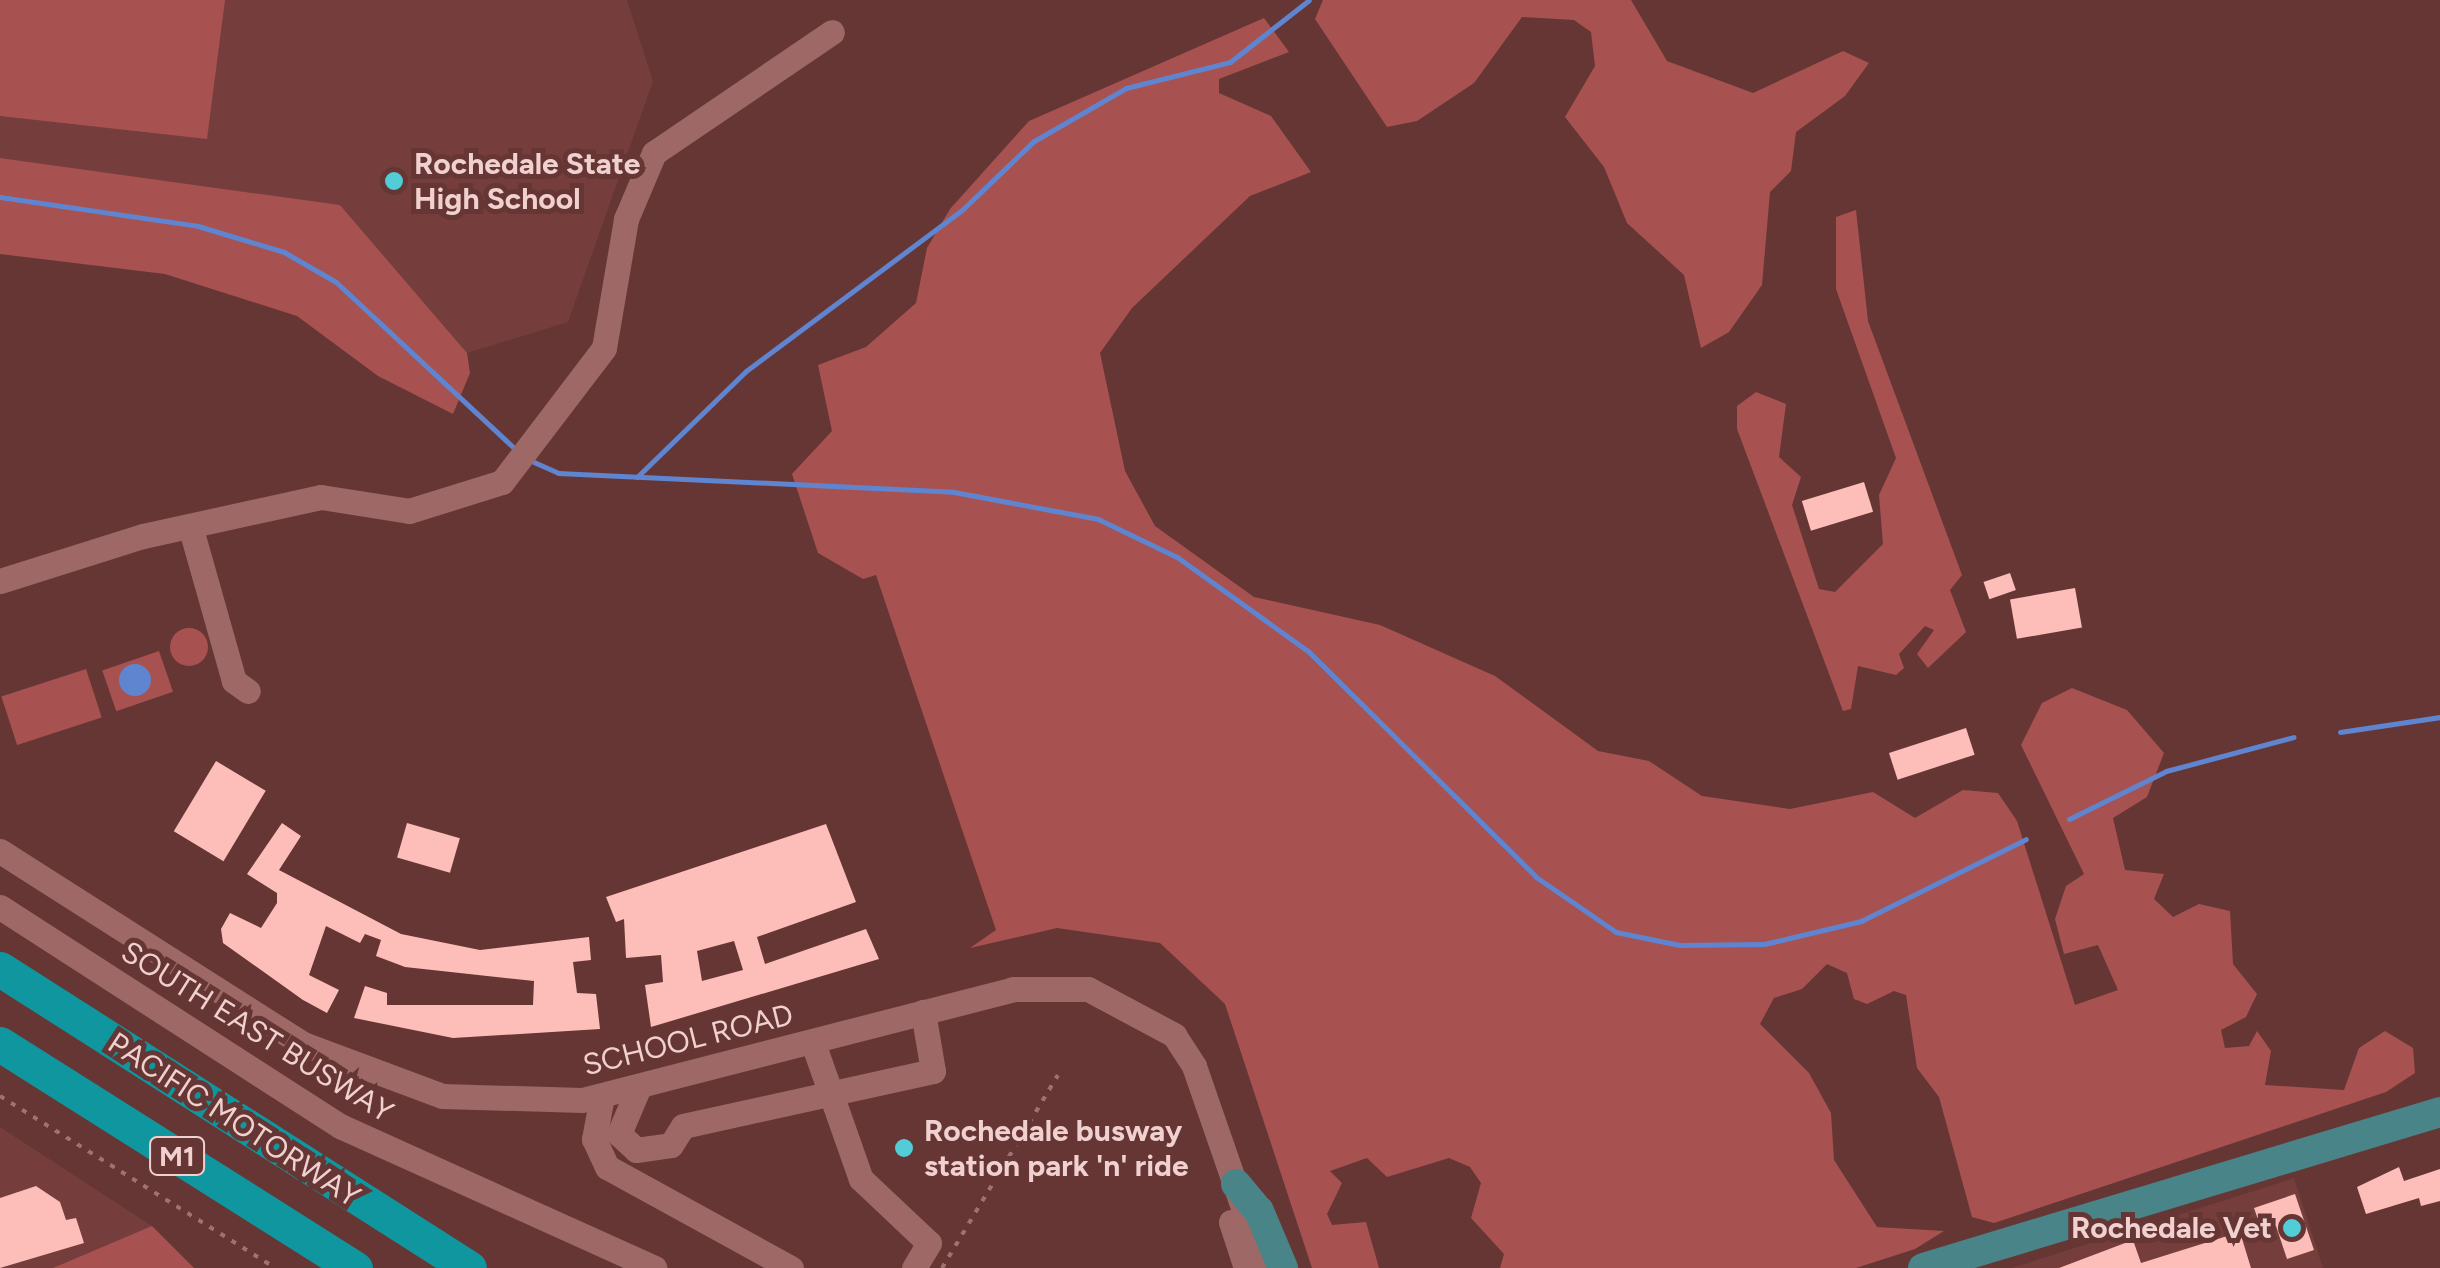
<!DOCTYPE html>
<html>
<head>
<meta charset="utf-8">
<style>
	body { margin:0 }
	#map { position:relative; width:2440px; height:1268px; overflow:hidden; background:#663634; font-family:Figtree,sans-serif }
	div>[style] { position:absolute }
	.built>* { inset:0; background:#753d3b }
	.green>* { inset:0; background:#a75250; transform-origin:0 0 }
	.round { border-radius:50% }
	.water>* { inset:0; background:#5f85d1 }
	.stream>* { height:5px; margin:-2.5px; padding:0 2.5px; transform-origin:2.5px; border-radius:2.5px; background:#5f85d1 }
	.building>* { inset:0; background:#fdbeb9; transform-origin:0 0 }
	.path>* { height:4px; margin-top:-2px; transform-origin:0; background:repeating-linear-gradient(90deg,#9c7371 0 5px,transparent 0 13px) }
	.minor>* { height:25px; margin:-12.5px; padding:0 12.5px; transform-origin:12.5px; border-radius:12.5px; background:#9d6865 }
	.major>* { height:30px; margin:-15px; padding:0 15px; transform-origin:15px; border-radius:15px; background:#488488 }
	.highway>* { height:35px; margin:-17.5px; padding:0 17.5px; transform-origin:17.5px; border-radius:17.5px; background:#0f969f }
	.dots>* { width:28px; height:28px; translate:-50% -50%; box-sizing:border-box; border:5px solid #663634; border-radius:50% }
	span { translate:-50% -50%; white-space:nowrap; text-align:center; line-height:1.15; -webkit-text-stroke:10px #663634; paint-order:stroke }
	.shield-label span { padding:2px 8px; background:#663634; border:2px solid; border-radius:8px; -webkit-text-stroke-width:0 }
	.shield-label { font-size:28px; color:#f0d1cf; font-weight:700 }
	.poi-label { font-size:30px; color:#f0d1cf; font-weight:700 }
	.left { translate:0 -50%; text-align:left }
	.right { translate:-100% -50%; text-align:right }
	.street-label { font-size:30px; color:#f0d1cf }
</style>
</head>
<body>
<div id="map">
	<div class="built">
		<div style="clip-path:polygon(0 0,627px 0,653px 81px,568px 322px,467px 353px,340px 205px,0 158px)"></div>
		<div style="clip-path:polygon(0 1127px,152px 1226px,194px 1268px,0 1268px)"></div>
		<div style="clip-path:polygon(2294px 1178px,2323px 1268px,2012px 1268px)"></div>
	</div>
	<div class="green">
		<div style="clip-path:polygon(0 0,225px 0,207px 139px,0 116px)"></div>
		<div style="clip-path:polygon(1323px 0,1631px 0,1667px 61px,1753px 93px,1843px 51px,1869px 63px,1845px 96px,1796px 132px,1791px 171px,1770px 192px,1762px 285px,1729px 332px,1701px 348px,1684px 275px,1627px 223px,1604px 167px,1565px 117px,1595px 66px,1591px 32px,1574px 20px,1522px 17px,1474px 83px,1417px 121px,1387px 127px,1315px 19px)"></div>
		<div style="clip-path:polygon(1264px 18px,1289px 52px,1219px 79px,1219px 93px,1271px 116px,1311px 172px,1250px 196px,1132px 308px,1100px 353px,1125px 471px,1155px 526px,1254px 597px,1380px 625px,1495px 676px,1598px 751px,1649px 761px,1702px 796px,1790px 809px,1873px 792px,1915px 818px,1963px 790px,1998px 793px,2017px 821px,2075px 1005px,2118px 990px,2098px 945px,2064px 954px,2055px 919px,2066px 886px,2084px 874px,2021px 745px,2042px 703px,2072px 688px,2127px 710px,2164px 753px,2147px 797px,2113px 818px,2125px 870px,2164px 874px,2154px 899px,2173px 917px,2199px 904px,2230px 911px,2233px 964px,2257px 994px,2246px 1017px,2221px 1030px,2225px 1048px,2249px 1046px,2257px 1031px,2271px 1051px,2265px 1085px,2344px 1090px,2359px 1048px,2385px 1031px,2413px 1048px,2415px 1073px,2386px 1092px,1994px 1223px,1972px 1217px,1939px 1097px,1917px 1068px,1906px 995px,1894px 991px,1867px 1004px,1854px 999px,1847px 973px,1827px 964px,1802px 989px,1774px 998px,1760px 1024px,1809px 1073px,1831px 1113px,1834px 1160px,1877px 1227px,1944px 1231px,1915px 1249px,1856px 1268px,1500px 1268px,1504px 1254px,1471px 1218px,1481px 1183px,1470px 1167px,1449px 1158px,1387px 1177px,1367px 1158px,1330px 1171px,1342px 1183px,1327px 1214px,1332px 1225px,1366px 1222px,1379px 1268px,1312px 1268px,1225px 1004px,1160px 943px,1057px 928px,970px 948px,996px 930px,876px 575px,863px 579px,818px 553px,792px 474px,832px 431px,818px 365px,866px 347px,916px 303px,927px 248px,950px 209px,1029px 121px)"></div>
		<div style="clip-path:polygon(0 158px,340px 205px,467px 353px,470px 373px,453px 414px,378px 376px,297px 316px,165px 274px,0 254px)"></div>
		<div style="clip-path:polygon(1856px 210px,1868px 321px,1962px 575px,1950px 590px,1966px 632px,1928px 668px,1917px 654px,1934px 630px,1925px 626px,1899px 654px,1904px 668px,1896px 675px,1858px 666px,1851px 709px,1843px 711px,1737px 429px,1737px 406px,1756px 392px,1786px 404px,1779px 457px,1801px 477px,1792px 505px,1819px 589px,1835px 592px,1883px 544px,1879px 495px,1896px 458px,1836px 289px,1836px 217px)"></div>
		<div class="round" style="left:170px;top:628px;width:38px;height:38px"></div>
		<div style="left:159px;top:651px;width:43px;height:60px;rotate:71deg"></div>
		<div style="left:86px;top:669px;width:51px;height:89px;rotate:72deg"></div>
		<div style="clip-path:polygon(152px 1226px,194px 1268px,53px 1268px)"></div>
	</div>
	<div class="water">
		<div class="round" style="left:119px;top:664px;width:32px;height:32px"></div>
	</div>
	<div class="stream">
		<div style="left:0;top:197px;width:200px;rotate:8.3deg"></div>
		<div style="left:198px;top:226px;width:90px;rotate:16.8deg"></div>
		<div style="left:284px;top:252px;width:60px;rotate:30deg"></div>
		<div style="left:336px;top:282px;width:245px;rotate:43deg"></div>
		<div style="left:527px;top:459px;width:34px;rotate:24deg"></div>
		<div style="left:558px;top:473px;width:396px;rotate:2.7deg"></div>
		<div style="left:954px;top:492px;width:147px;rotate:10.6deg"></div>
		<div style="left:1098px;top:519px;width:88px;rotate:25.7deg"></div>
		<div style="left:1177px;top:557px;width:161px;rotate:35.7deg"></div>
		<div style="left:1308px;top:651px;width:321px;rotate:44.7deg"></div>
		<div style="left:1536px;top:877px;width:97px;rotate:34.5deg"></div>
		<div style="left:1616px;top:932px;width:65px;rotate:11.5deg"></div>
		<div style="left:1680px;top:945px;width:84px;rotate:-0.7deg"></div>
		<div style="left:1764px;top:944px;width:100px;rotate:-13.3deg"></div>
		<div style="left:1861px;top:921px;width:184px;rotate:-26.4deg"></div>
		<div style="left:637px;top:477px;width:152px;rotate:-44.2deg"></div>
		<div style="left:746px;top:371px;width:271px;rotate:-36.7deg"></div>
		<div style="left:963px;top:209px;width:98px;rotate:-43.8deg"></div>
		<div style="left:1034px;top:141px;width:106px;rotate:-29.9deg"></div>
		<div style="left:1126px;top:88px;width:107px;rotate:-14deg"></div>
		<div style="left:1230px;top:62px;width:100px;rotate:-38.1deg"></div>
		<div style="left:2340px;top:732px;width:101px;rotate:-8.5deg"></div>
		<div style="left:2069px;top:819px;width:108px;rotate:-26.3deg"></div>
		<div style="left:2166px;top:771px;width:132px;rotate:-14.9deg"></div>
	</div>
	<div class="building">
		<div style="left:1864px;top:482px;width:31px;height:65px;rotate:73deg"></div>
		<div style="left:2010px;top:573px;width:18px;height:28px;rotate:71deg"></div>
		<div style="left:2075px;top:588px;width:40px;height:66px;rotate:80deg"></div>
		<div style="left:1966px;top:728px;width:28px;height:81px;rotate:72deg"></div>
		<div style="left:216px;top:761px;width:58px;height:82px;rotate:31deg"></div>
		<div style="clip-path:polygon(282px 823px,301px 836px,279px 870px,401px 934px,480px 950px,589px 937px,591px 960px,573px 962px,577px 993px,596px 994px,600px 1029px,453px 1038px,354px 1018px,365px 986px,387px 993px,387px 1005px,533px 1005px,534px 981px,405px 967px,376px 956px,381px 940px,365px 934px,360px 943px,326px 926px,309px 975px,339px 990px,327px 1013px,303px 1000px,223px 943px,221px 929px,230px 913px,261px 928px,277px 903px,277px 893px,247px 874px)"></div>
		<div style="left:407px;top:823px;width:55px;height:36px;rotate:16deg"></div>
		<div style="clip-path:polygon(evenodd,826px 824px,856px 902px,757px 937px,765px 964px,866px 929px,879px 959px,651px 1027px,645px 985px,663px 982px,661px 955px,626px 958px,624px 919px,616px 922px,606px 897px,826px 824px,734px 941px,743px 970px,702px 981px,697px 951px,734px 941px)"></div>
		<div style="clip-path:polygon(2399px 1167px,2404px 1181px,2440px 1169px,2440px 1201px,2421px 1206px,2419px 1198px,2366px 1214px,2357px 1187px)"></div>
		<div style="clip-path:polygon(36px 1186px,60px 1202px,66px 1220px,76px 1218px,84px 1243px,0 1268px,0 1198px)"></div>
		<div style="clip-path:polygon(2295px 1194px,2314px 1250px,2287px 1259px,2276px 1226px,2262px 1231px,2254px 1208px)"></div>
		<div style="clip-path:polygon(2240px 1232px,2251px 1268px,2059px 1268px,2133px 1240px,2141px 1263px)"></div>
	</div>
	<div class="path">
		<div style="left:0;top:1096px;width:324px;rotate:32deg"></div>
		<div style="left:942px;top:1268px;width:225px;rotate:-59deg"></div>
	</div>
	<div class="minor">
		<div style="left:191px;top:529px;width:158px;rotate:74.2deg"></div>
		<div style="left:234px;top:681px;width:17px;rotate:36deg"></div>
		<div style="left:0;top:581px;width:150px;rotate:-17.5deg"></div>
		<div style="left:143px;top:536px;width:182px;rotate:-12.4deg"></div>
		<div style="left:321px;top:497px;width:89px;rotate:9deg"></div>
		<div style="left:409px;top:511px;width:97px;rotate:-17.3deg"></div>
		<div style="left:502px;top:482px;width:168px;rotate:-52.7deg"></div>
		<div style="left:604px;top:348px;width:131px;rotate:-80.3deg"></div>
		<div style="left:626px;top:219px;width:72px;rotate:-67deg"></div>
		<div style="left:654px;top:153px;width:215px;rotate:-34.2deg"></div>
		<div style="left:0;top:851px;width:359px;rotate:32.5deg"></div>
		<div style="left:303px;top:1044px;width:148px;rotate:20.5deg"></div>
		<div style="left:442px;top:1096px;width:140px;rotate:1.6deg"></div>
		<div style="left:582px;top:1100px;width:445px;rotate:-14.4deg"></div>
		<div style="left:1013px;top:989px;width:75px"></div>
		<div style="left:1088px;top:989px;width:98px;rotate:28.1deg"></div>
		<div style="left:1174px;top:1035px;width:37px;rotate:57deg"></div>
		<div style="left:1194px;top:1066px;width:214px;rotate:70.9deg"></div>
		<div style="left:0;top:907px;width:404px;rotate:32.8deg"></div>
		<div style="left:340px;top:1126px;width:345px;rotate:24.3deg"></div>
		<div style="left:813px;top:1043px;width:144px;rotate:70.6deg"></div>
		<div style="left:861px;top:1179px;width:93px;rotate:43.3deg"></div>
		<div style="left:929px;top:1243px;width:29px;rotate:121deg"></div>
		<div style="left:638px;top:1089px;width:49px;rotate:112.9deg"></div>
		<div style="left:619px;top:1134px;width:23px;rotate:43deg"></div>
		<div style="left:636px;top:1150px;width:35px;rotate:-8deg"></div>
		<div style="left:671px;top:1145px;width:22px;rotate:-58deg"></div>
		<div style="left:683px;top:1126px;width:256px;rotate:-12.4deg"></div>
		<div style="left:933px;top:1071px;width:60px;rotate:-99.6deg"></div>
		<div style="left:602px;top:1096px;width:44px;rotate:100.5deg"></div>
		<div style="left:594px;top:1139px;width:31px;rotate:65deg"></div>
		<div style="left:607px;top:1167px;width:210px;rotate:28.8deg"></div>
		<div style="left:1231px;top:1222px;width:48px;rotate:71.9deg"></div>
	</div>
	<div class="major">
		<div style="left:1236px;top:1184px;width:35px;rotate:50deg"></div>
		<div style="left:1259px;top:1211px;width:62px;rotate:67.2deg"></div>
		<div style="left:1923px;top:1268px;width:540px;rotate:-16.79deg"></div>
	</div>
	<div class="highway">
		<div style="left:0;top:969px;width:556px;rotate:32.52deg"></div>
		<div style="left:0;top:1044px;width:420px;rotate:32.3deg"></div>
	</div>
	<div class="dots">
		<div style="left:394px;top:181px;background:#52ccd6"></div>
		<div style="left:904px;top:1148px;background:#52ccd6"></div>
		<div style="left:2292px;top:1228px;background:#52ccd6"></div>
	</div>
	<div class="shield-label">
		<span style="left:177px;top:1156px">M1</span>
	</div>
	<div class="poi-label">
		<span class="left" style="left:414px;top:181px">Rochedale State<br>High School</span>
		<span class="left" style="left:924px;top:1148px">Rochedale busway<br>station park 'n' ride</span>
		<span class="right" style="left:2272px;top:1228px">Rochedale Vet</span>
	</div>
	<div class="street-label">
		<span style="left:257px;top:1032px;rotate:32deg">SOUTH EAST BUSWAY</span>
		<span style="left:688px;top:1040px;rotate:-14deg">SCHOOL ROAD</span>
		<span style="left:234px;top:1120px;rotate:33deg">PACIFIC MOTORWAY</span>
	</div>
</div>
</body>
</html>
